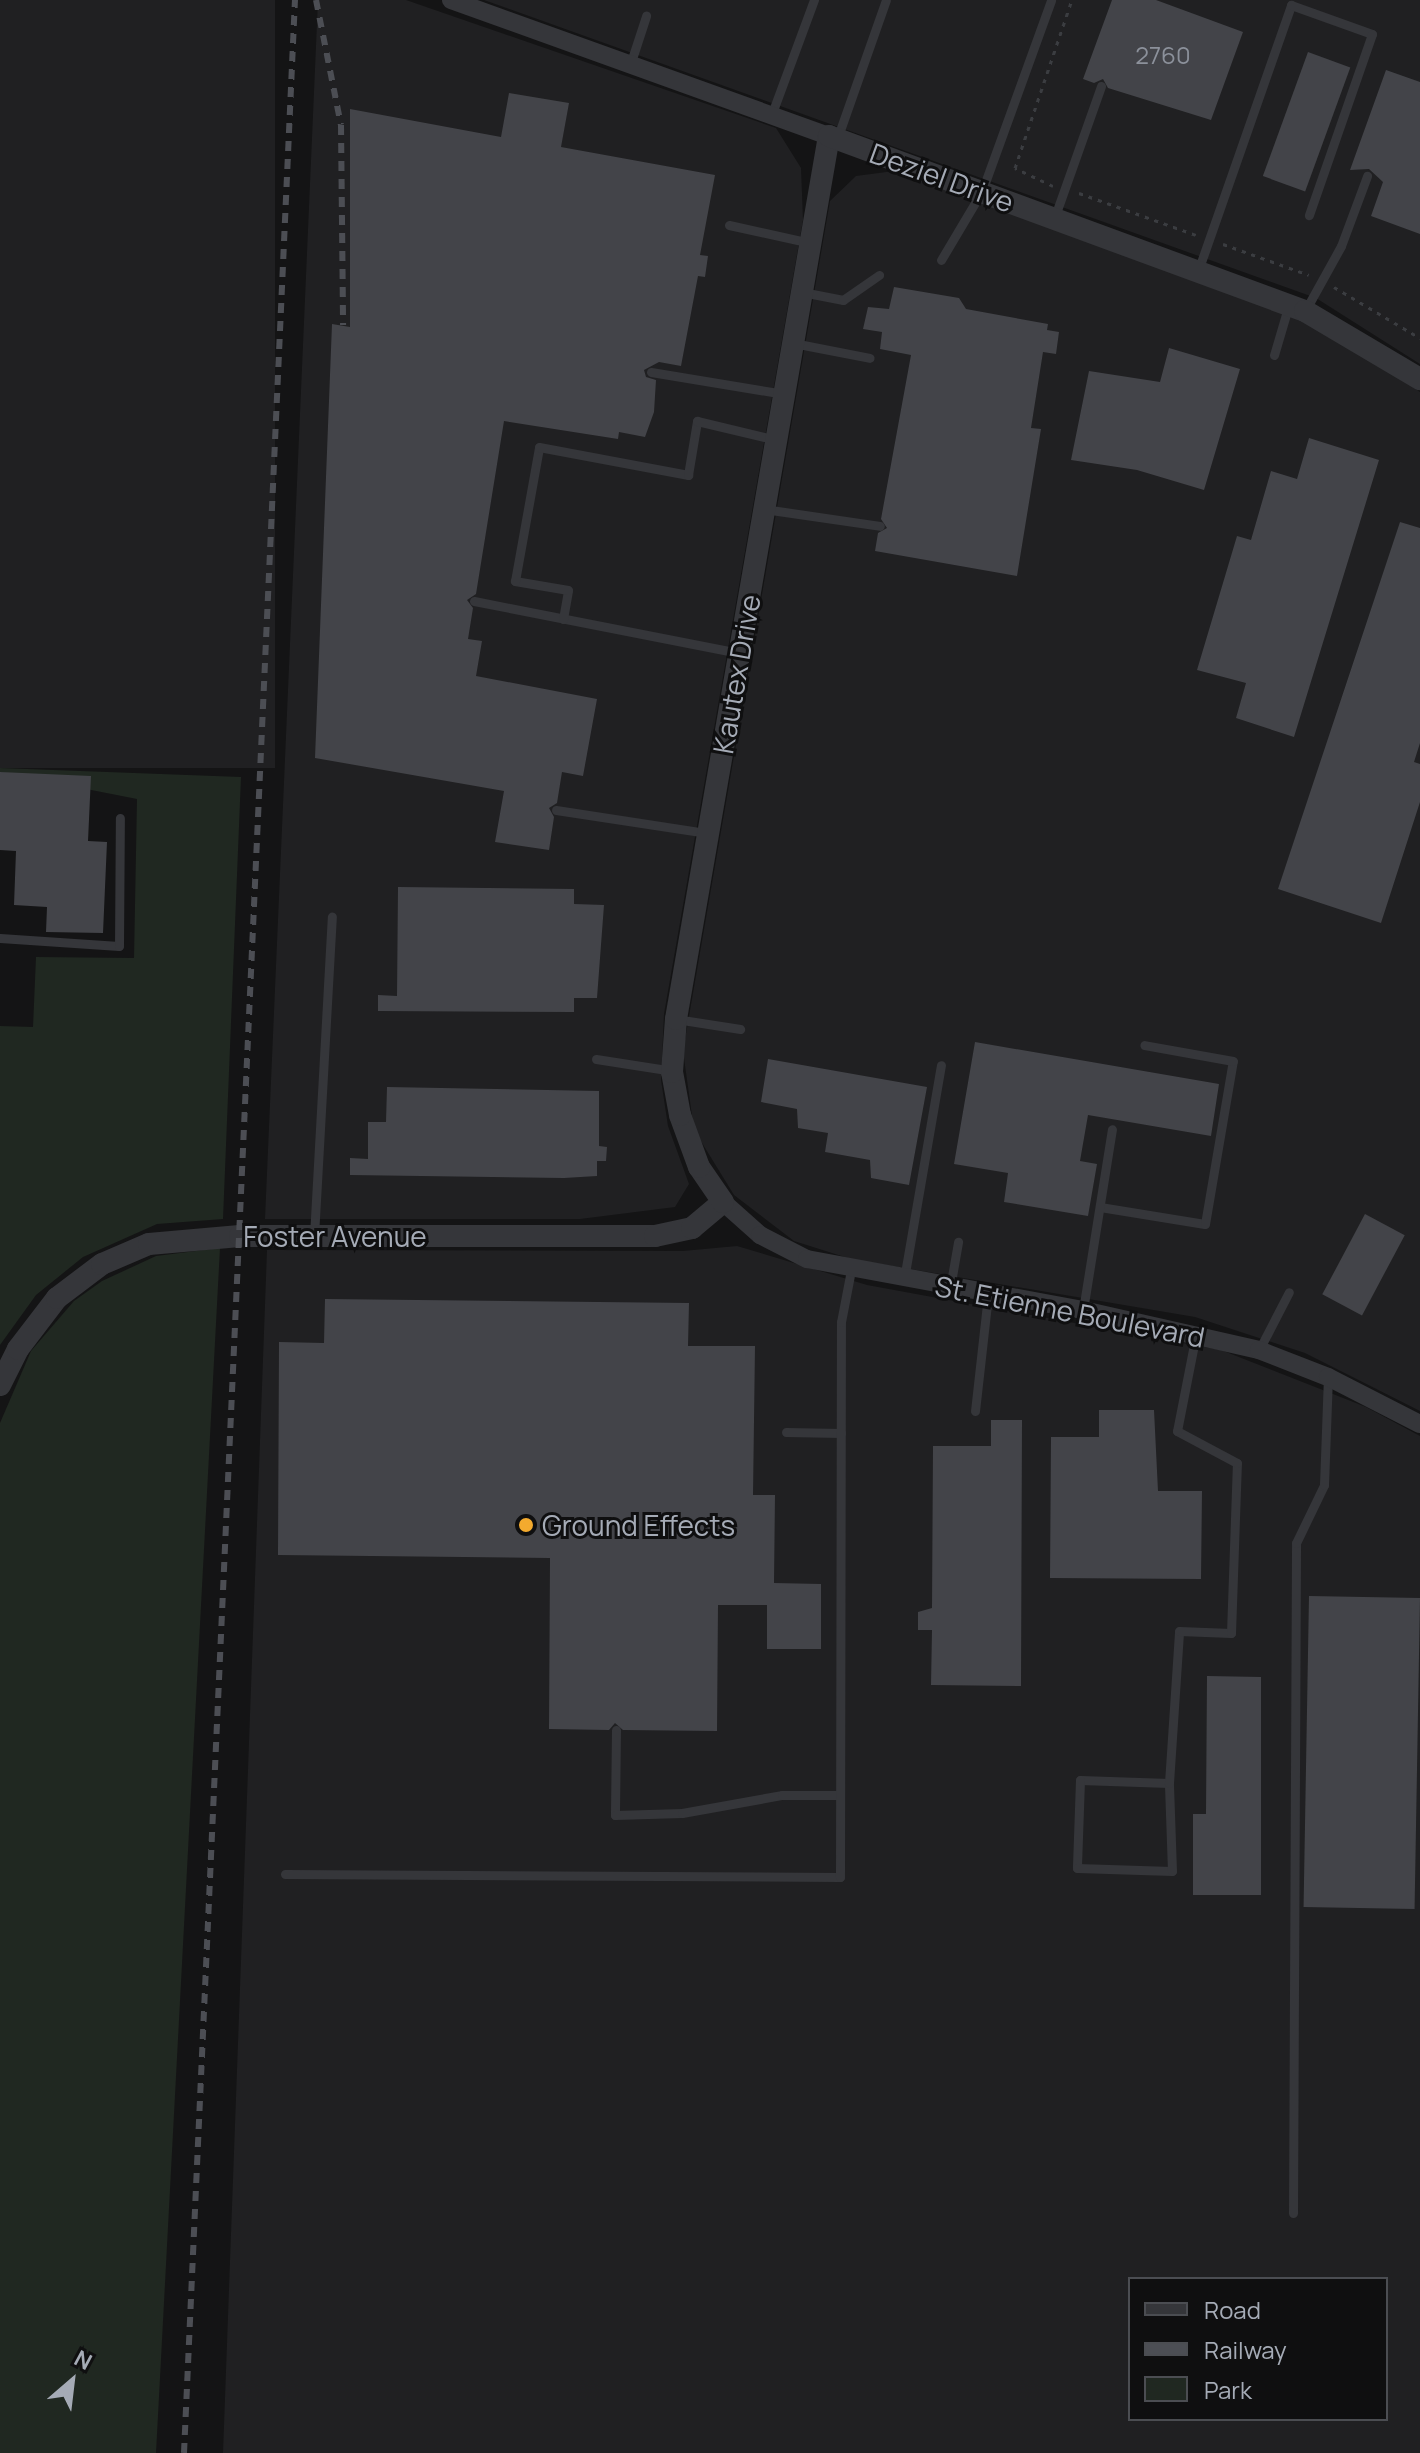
<!DOCTYPE html>
<html>
<head>
<meta charset="utf-8">
<style>
	body { margin:0 }
	#map { position:relative; width:1420px; height:2453px; overflow:hidden; background:#141415; font-family:Manrope,sans-serif }
	div>[style] { position:absolute }
	.built>* { inset:0; background:#202022; transform-origin:0 0 }
	.green>* { inset:0; background:#202821 }
	.building>* { inset:0; background:#434449; transform-origin:0 0 }
	.path>* { height:3px; margin-top:-1.5px; transform-origin:0; background:repeating-linear-gradient(90deg,#3b3d41 0 4px,transparent 0 10px) }
	.service>* { height:9px; margin:-4.5px; padding:0 4.5px; transform-origin:4.5px; border-radius:4.5px; background:#35363a }
	.minor>* { height:18px; margin:-9px; padding:0 9px; transform-origin:9px; border-radius:9px; background:#35363a }
	.tertiary>* { height:22px; margin:-11px; padding:0 11px; transform-origin:11px; border-radius:11px; background:#35363a }
	.rail>* { height:6px; margin-top:-3px; transform-origin:0; background:repeating-linear-gradient(90deg,#4c4e54 0 10px,transparent 0 18px) }
	.dots>* { width:22px; height:22px; translate:-50% -50%; box-sizing:border-box; border:4px solid #0f0f10; border-radius:50% }
	span { translate:-50% -50%; white-space:nowrap; text-align:center; line-height:1.15; -webkit-text-stroke:6px #0f0f10; paint-order:stroke }
	.number-label { font-size:24px; color:#8c919b }
	.number-label span { -webkit-text-stroke-width:0 }
	.street-label { font-size:28px; color:#a5abb6 }
	.poi-label { font-size:28px; color:#a5abb6 }
	.left { translate:0 -50%; text-align:left }
	.legend { position:absolute; left:1128px; top:2277px; width:260px; height:144px; box-sizing:border-box; background:#0f0f10; border:2px solid #4b4d52; margin:0; padding:10px 14px; list-style:none; font-size:24px; color:#a5abb6 }
	.legend li { display:flex; align-items:center; gap:16px; height:40px }
	.legend b { width:40px; border:2px solid #4b4d52 }
	.north { position:absolute; left:32px; top:2341px; width:80px; height:80px; -webkit-text-stroke:6px #0f0f10; paint-order:stroke; rotate:28deg; font-size:22px; font-weight:700; line-height:32px; text-align:center; color:#a5abb6 }
	.north::after { content:''; display:block; margin:auto; width:28px; height:36px; background:#a5abb6; clip-path:polygon(50% 0,100% 100%,50% 72%,0 100%) }
</style>
</head>
<body>
<div id="map">
	<div class="built">
		<div style="left:0;top:0;width:275px;height:768px"></div>
		<div style="clip-path:polygon(318px 0,406px 0,776px 128px,801px 168px,803px 220px,664px 1014px,661px 1080px,668px 1126px,689px 1184px,675px 1207px,580px 1219px,265px 1219px)"></div>
		<div style="clip-path:polygon(484px 0,1420px 0,1420px 364px,1316px 298px)"></div>
		<div style="clip-path:polygon(894px 171px,1306px 320px,1364px 351px,1420px 392px,1420px 1411px,1305px 1353px,1195px 1317px,851px 1259px,794px 1241px,734px 1195px,694px 1130px,683px 1051px,830px 201px,856px 176px)"></div>
		<div style="clip-path:polygon(evenodd,737px 1246px,867px 1285px,1221px 1350px,1366px 1407px,1420px 1436px,1420px 2453px,223px 2453px,267px 1250px,683px 1251px,737px 1246px,1130px 2279px,1386px 2279px,1386px 2419px,1130px 2419px,1130px 2279px)"></div>
	</div>
	<div class="green">
		<div style="clip-path:polygon(0 768px,241px 777px,223px 1219px,157px 1224px,83px 1257px,36px 1295px,0 1345px,0 1026px,33px 1027px,36px 957px,134px 958px,137px 799px,0 772px)"></div>
		<div style="clip-path:polygon(220px 1248px,156px 2453px,0 2453px,0 1423px,31px 1351px,74px 1301px,102px 1281px,156px 1256px)"></div>
	</div>
	<div class="building">
		<div style="clip-path:polygon(1112px 0,1156px 0,1243px 32px,1211px 120px,1108px 88px,1103px 79px,1094px 83px,1083px 79px)"></div>
		<div style="left:1308px;top:52px;width:45px;height:132px;rotate:20deg"></div>
		<div style="clip-path:polygon(1386px 70px,1420px 82px,1420px 234px,1371px 216px,1383px 182px,1369px 169px,1350px 170px)"></div>
		<div style="clip-path:polygon(509px 93px,569px 103px,561px 147px,715px 175px,700px 255px,708px 256px,705px 277px,698px 276px,681px 366px,659px 362px,644px 370px,646px 377px,656px 380px,654px 412px,645px 437px,619px 432px,618px 439px,504px 421px,476px 594px,467px 600px,473px 608px,468px 639px,482px 641px,476px 676px,597px 699px,583px 776px,562px 772px,557px 803px,549px 808px,554px 817px,549px 850px,495px 842px,504px 791px,315px 758px,332px 324px,350px 327px,350px 109px,501px 137px)"></div>
		<div style="clip-path:polygon(894px 287px,959px 298px,966px 309px,1048px 324px,1047px 330px,1059px 332px,1056px 354px,1043px 352px,1031px 428px,1041px 429px,1017px 576px,875px 551px,878px 533px,887px 528px,881px 519px,911px 355px,880px 349px,882px 332px,863px 329px,868px 307px,889px 309px)"></div>
		<div style="clip-path:polygon(1169px 348px,1240px 369px,1204px 490px,1137px 470px,1071px 460px,1089px 371px,1160px 382px)"></div>
		<div style="clip-path:polygon(1309px 438px,1379px 460px,1294px 737px,1236px 718px,1246px 683px,1197px 670px,1237px 536px,1251px 540px,1271px 471px,1297px 479px)"></div>
		<div style="clip-path:polygon(1400px 522px,1420px 528px,1420px 743px,1414px 762px,1420px 764px,1420px 802px,1381px 923px,1278px 889px)"></div>
		<div style="clip-path:polygon(0 772px,91px 776px,88px 841px,107px 842px,103px 933px,46px 932px,47px 907px,14px 905px,16px 851px,0 850px)"></div>
		<div style="clip-path:polygon(398px 887px,574px 889px,574px 904px,604px 905px,597px 998px,574px 998px,574px 1012px,378px 1011px,378px 995px,397px 996px)"></div>
		<div style="clip-path:polygon(975px 1042px,1219px 1084px,1211px 1136px,1088px 1115px,1080px 1161px,1097px 1164px,1088px 1216px,1004px 1202px,1008px 1173px,954px 1164px)"></div>
		<div style="clip-path:polygon(768px 1059px,927px 1087px,909px 1185px,871px 1178px,870px 1160px,825px 1152px,828px 1133px,798px 1128px,797px 1109px,761px 1102px)"></div>
		<div style="clip-path:polygon(387px 1087px,599px 1091px,599px 1146px,607px 1147px,606px 1161px,597px 1161px,597px 1176px,564px 1178px,350px 1175px,350px 1158px,368px 1159px,368px 1122px,386px 1122px)"></div>
		<div style="left:1365px;top:1214px;width:45px;height:91px;rotate:28deg"></div>
		<div style="clip-path:polygon(325px 1299px,689px 1303px,688px 1346px,755px 1346px,753px 1495px,775px 1495px,774px 1583px,821px 1584px,821px 1649px,767px 1649px,767px 1605px,718px 1605px,717px 1731px,623px 1730px,615px 1723px,609px 1730px,549px 1729px,550px 1558px,278px 1555px,279px 1342px,324px 1343px)"></div>
		<div style="clip-path:polygon(1099px 1410px,1154px 1410px,1158px 1491px,1202px 1491px,1201px 1579px,1050px 1578px,1051px 1437px,1099px 1437px)"></div>
		<div style="clip-path:polygon(991px 1420px,1022px 1420px,1021px 1686px,931px 1685px,932px 1630px,918px 1630px,918px 1612px,932px 1608px,933px 1446px,991px 1446px)"></div>
		<div style="left:1309px;top:1596px;width:111px;height:311px;rotate:1deg"></div>
		<div style="clip-path:polygon(1207px 1676px,1261px 1677px,1261px 1895px,1193px 1895px,1193px 1814px,1206px 1814px)"></div>
	</div>
	<div class="path">
		<div style="left:1053px;top:186px;width:42px;rotate:-154.7deg"></div>
		<div style="left:1015px;top:168px;width:177px;rotate:-71.3deg"></div>
		<div style="left:1079px;top:193px;width:124px;rotate:19.7deg"></div>
		<div style="left:1223px;top:244px;width:91px;rotate:19.8deg"></div>
		<div style="left:1334px;top:287px;width:100px;rotate:30.7deg"></div>
	</div>
	<div class="service">
		<div style="left:630px;top:65px;width:52px;rotate:-71.9deg"></div>
		<div style="left:771px;top:116px;width:124px;rotate:-69.7deg"></div>
		<div style="left:837px;top:139px;width:147px;rotate:-70.6deg"></div>
		<div style="left:1055px;top:216px;width:138px;rotate:-70.5deg"></div>
		<div style="left:729px;top:225px;width:83px;rotate:12.5deg"></div>
		<div style="left:941px;top:260px;width:80px;rotate:-59.3deg"></div>
		<div style="left:982px;top:191px;width:203px;rotate:-70.1deg"></div>
		<div style="left:1199px;top:268px;width:279px;rotate:-70.7deg"></div>
		<div style="left:1291px;top:5px;width:86px;rotate:19.7deg"></div>
		<div style="left:1372px;top:34px;width:192px;rotate:109.2deg"></div>
		<div style="left:802px;top:292px;width:42px;rotate:11deg"></div>
		<div style="left:843px;top:300px;width:44px;rotate:-34.8deg"></div>
		<div style="left:1305px;top:311px;width:74px;rotate:-61deg"></div>
		<div style="left:1341px;top:246px;width:75px;rotate:-69.6deg"></div>
		<div style="left:793px;top:343px;width:78px;rotate:11deg"></div>
		<div style="left:1274px;top:355px;width:53px;rotate:-73.6deg"></div>
		<div style="left:651px;top:372px;width:135px;rotate:9.4deg"></div>
		<div style="left:764px;top:509px;width:117px;rotate:8.3deg"></div>
		<div style="left:474px;top:601px;width:270px;rotate:11.1deg"></div>
		<div style="left:563px;top:619px;width:29px;rotate:-80deg"></div>
		<div style="left:568px;top:590px;width:54px;rotate:-170.4deg"></div>
		<div style="left:515px;top:581px;width:136px;rotate:-79.8deg"></div>
		<div style="left:539px;top:447px;width:152px;rotate:10.6deg"></div>
		<div style="left:688px;top:475px;width:55px;rotate:-80.5deg"></div>
		<div style="left:697px;top:421px;width:82px;rotate:13.4deg"></div>
		<div style="left:556px;top:810px;width:153px;rotate:8.7deg"></div>
		<div style="left:0;top:938px;width:119px;rotate:3.8deg"></div>
		<div style="left:119px;top:946px;width:128px;rotate:-89.6deg"></div>
		<div style="left:676px;top:1019px;width:65px;rotate:8.9deg"></div>
		<div style="left:596px;top:1059px;width:78px;rotate:8.9deg"></div>
		<div style="left:1100px;top:1207px;width:106px;rotate:9.2deg"></div>
		<div style="left:1205px;top:1224px;width:165px;rotate:-80.3deg"></div>
		<div style="left:1233px;top:1061px;width:90px;rotate:-169.8deg"></div>
		<div style="left:314px;top:1236px;width:320px;rotate:-86.8deg"></div>
		<div style="left:904px;top:1279px;width:217px;rotate:-80.2deg"></div>
		<div style="left:950px;top:1288px;width:47px;rotate:-80.1deg"></div>
		<div style="left:1083px;top:1310px;width:183px;rotate:-80.9deg"></div>
		<div style="left:1259px;top:1350px;width:65px;rotate:-62.7deg"></div>
		<div style="left:975px;top:1411px;width:117px;rotate:-83.6deg"></div>
		<div style="left:786px;top:1432px;width:55px;rotate:1deg"></div>
		<div style="left:616px;top:1730px;width:85px;rotate:90.7deg"></div>
		<div style="left:615px;top:1815px;width:67px;rotate:-1.7deg"></div>
		<div style="left:682px;top:1813px;width:102px;rotate:-10.2deg"></div>
		<div style="left:782px;top:1795px;width:58px"></div>
		<div style="left:1169px;top:1783px;width:89px;rotate:-178.1deg"></div>
		<div style="left:1080px;top:1780px;width:88px;rotate:92deg"></div>
		<div style="left:1077px;top:1868px;width:95px;rotate:1.8deg"></div>
		<div style="left:1172px;top:1871px;width:88px;rotate:-92deg"></div>
		<div style="left:1169px;top:1783px;width:152px;rotate:-86.2deg"></div>
		<div style="left:1179px;top:1631px;width:52px;rotate:2.2deg"></div>
		<div style="left:1231px;top:1633px;width:170px;rotate:-88deg"></div>
		<div style="left:1237px;top:1463px;width:68px;rotate:-151.9deg"></div>
		<div style="left:1177px;top:1431px;width:99px;rotate:-78.9deg"></div>
		<div style="left:285px;top:1874px;width:555px;rotate:0.31deg"></div>
		<div style="left:840px;top:1877px;width:555px;rotate:-89.9deg"></div>
		<div style="left:841px;top:1322px;width:53px;rotate:-79.1deg"></div>
		<div style="left:1293px;top:2213px;width:670px;rotate:-89.74deg"></div>
		<div style="left:1296px;top:1543px;width:64px;rotate:-64.2deg"></div>
		<div style="left:1324px;top:1485px;width:108px;rotate:-87.9deg"></div>
	</div>
	<div class="minor">
		<div style="left:451px;top:0;width:402px;rotate:19.8deg"></div>
		<div style="left:723px;top:1202px;width:50px;rotate:41.7deg"></div>
		<div style="left:760px;top:1235px;width:53px;rotate:27.1deg"></div>
		<div style="left:807px;top:1259px;width:281px;rotate:10.5deg"></div>
		<div style="left:1083px;top:1310px;width:180px;rotate:12.8deg"></div>
		<div style="left:1259px;top:1350px;width:74px;rotate:21.4deg"></div>
		<div style="left:1328px;top:1377px;width:103px;rotate:27.1deg"></div>
	</div>
	<div class="tertiary">
		<div style="left:0;top:1385px;width:40px;rotate:-63.4deg"></div>
		<div style="left:18px;top:1349px;width:64px;rotate:-52.6deg"></div>
		<div style="left:57px;top:1298px;width:56px;rotate:-37.1deg"></div>
		<div style="left:102px;top:1264px;width:51px;rotate:-23.1deg"></div>
		<div style="left:149px;top:1244px;width:91px;rotate:-5deg"></div>
		<div style="left:240px;top:1236px;width:415px"></div>
		<div style="left:655px;top:1236px;width:38px;rotate:-12deg"></div>
		<div style="left:692px;top:1228px;width:40px;rotate:-40deg"></div>
		<div style="left:723px;top:1202px;width:42px;rotate:-124.4deg"></div>
		<div style="left:699px;top:1167px;width:55px;rotate:-110.1deg"></div>
		<div style="left:680px;top:1115px;width:44px;rotate:-100.5deg"></div>
		<div style="left:672px;top:1072px;width:53px;rotate:-85.7deg"></div>
		<div style="left:676px;top:1019px;width:896px;rotate:-80.17deg"></div>
		<div style="left:829px;top:136px;width:507px;rotate:20.19deg"></div>
		<div style="left:1305px;top:311px;width:134px;rotate:30.6deg"></div>
	</div>
	<div class="rail">
		<div style="left:316px;top:0;width:127px;rotate:78.7deg"></div>
		<div style="left:341px;top:125px;width:200px;rotate:89.4deg"></div>
		<div style="left:184px;top:2453px;width:2456px;rotate:-87.41deg"></div>
	</div>
	<div class="dots">
		<div style="left:526px;top:1525px;background:#f3aa2e"></div>
	</div>
	<div class="number-label">
		<span style="left:1163px;top:55px">2760</span>
	</div>
	<div class="street-label">
		<span style="left:942px;top:177px;rotate:20deg">Deziel Drive</span>
		<span style="left:736px;top:674px;rotate:-80deg">Kautex Drive</span>
		<span style="left:335px;top:1236px">Foster Avenue</span>
		<span style="left:1070px;top:1311px;rotate:11deg">St. Etienne Boulevard</span>
	</div>
	<div class="poi-label">
		<span class="left" style="left:542px;top:1525px">Ground Effects</span>
	</div>
	<ul class="legend">
	<li><b style="height:10px;background:#35363a"></b>Road</li>
	<li><b style="height:10px;background:#4c4e54"></b>Railway</li>
	<li><b style="height:22px;background:#202821"></b>Park</li>
	</ul>
	<div class="north">N</div>
</div>
</body>
</html>
